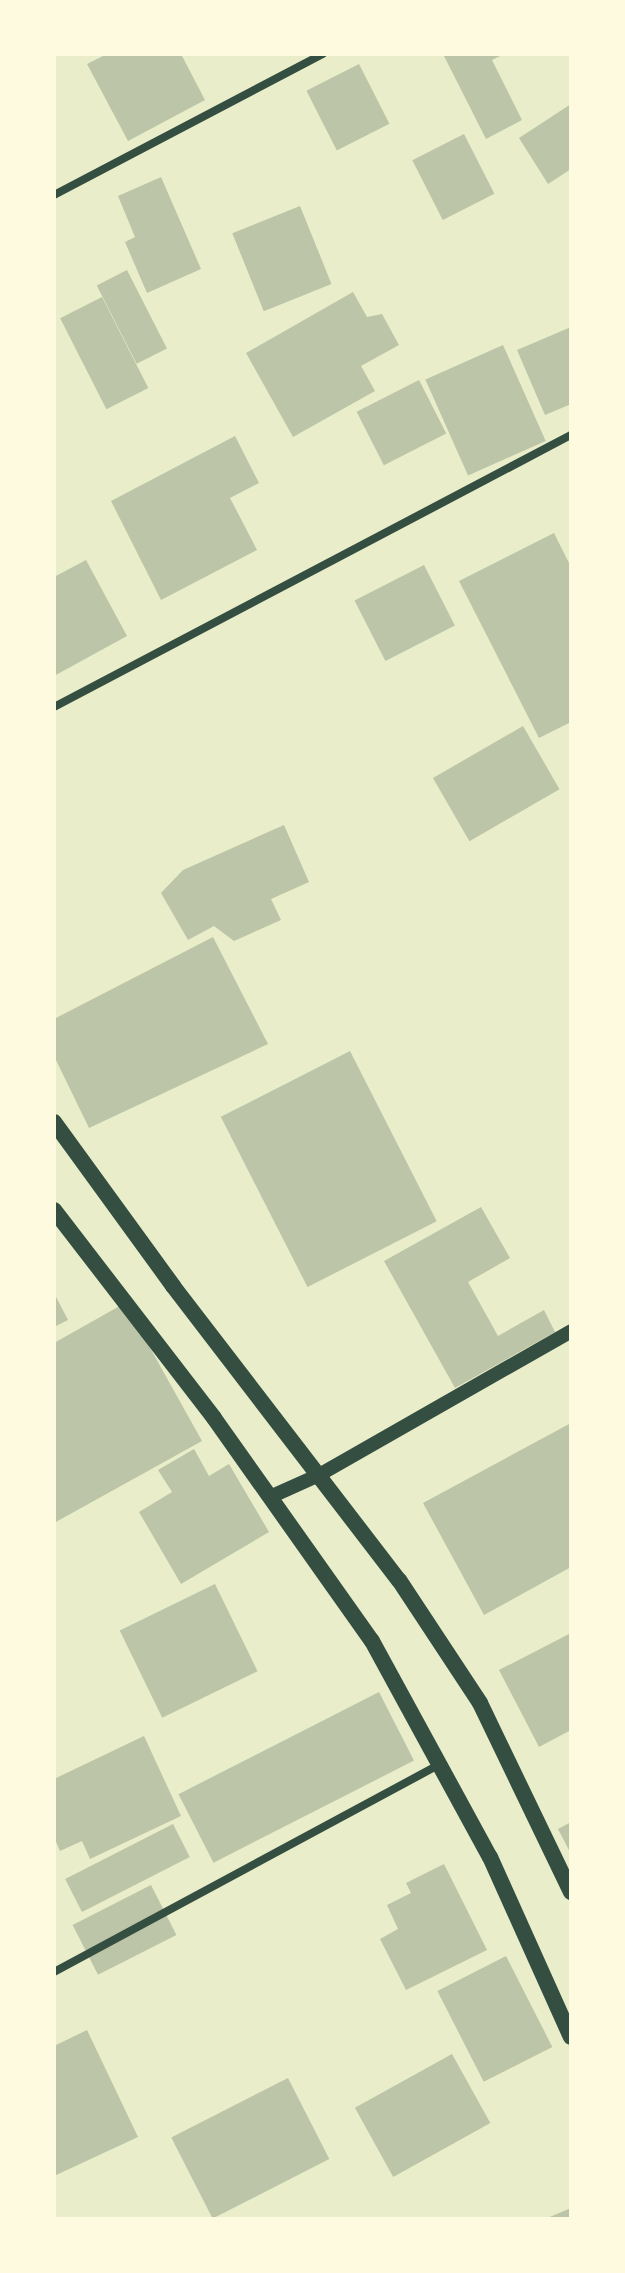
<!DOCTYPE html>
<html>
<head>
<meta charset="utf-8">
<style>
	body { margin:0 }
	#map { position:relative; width:625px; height:2273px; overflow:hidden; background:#e9edc9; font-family:"Varela Round",sans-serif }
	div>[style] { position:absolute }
	.building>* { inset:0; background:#bcc5a7; transform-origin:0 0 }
	.minor>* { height:8px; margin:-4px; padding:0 4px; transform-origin:4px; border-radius:4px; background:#344e41 }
	.tertiary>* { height:14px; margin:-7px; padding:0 7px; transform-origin:7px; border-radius:7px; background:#344e41 }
	.secondary>* { height:16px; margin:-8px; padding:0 8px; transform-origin:8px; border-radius:8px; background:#344e41 }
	span { translate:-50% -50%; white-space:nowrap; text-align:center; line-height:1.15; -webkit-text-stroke:7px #fefae0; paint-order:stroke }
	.frame { position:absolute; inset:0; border:56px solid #fefae0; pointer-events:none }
</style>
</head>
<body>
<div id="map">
	<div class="building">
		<div style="clip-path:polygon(107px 54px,181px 54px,205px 100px,128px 141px,87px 64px)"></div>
		<div style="clip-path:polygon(443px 54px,504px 54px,492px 60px,522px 120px,486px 139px)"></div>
		<div style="left:359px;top:64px;width:67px;height:59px;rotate:63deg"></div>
		<div style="clip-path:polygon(571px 104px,571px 169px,548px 184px,519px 138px)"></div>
		<div style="left:464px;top:134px;width:67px;height:58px;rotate:63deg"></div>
		<div style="clip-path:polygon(161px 177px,201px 269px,147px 293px,125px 242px,135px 237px,118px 196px)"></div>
		<div style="left:300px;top:206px;width:84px;height:73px;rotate:68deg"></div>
		<div style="left:127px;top:270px;width:88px;height:34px;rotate:63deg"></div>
		<div style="clip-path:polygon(353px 292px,367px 317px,382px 314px,399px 345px,361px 366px,375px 391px,293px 437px,246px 353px)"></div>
		<div style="left:102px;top:297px;width:102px;height:47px;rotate:63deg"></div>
		<div style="clip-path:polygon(571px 327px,571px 404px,545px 415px,517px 350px)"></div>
		<div style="left:503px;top:345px;width:105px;height:85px;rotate:66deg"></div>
		<div style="left:419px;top:380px;width:60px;height:70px;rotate:63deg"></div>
		<div style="clip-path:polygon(235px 436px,259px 483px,230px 498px,257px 550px,161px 600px,111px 501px)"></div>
		<div style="clip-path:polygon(554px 533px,571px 567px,571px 722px,539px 738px,459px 581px)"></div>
		<div style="clip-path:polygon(86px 560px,127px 636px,54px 676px,54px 577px)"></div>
		<div style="left:424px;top:565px;width:68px;height:78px;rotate:63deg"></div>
		<div style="left:523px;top:726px;width:73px;height:104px;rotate:60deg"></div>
		<div style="clip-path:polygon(284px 825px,309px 882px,271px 899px,281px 920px,234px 941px,214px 926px,188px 940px,161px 893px,183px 870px)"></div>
		<div style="clip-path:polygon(213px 937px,268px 1044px,89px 1128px,54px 1056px,54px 1019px)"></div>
		<div style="left:350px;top:1051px;width:191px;height:145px;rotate:63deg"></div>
		<div style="clip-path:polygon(481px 1207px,510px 1258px,468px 1282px,498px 1336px,544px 1310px,555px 1332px,455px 1388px,384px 1261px)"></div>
		<div style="clip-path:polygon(54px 1293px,68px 1320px,54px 1327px)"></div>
		<div style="clip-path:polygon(125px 1303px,202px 1441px,54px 1523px,54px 1343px)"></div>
		<div style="clip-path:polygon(571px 1423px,571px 1567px,484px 1615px,423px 1503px)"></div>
		<div style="clip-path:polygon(194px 1449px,209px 1476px,229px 1464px,269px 1532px,181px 1584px,139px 1512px,172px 1492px,158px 1470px)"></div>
		<div style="left:215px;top:1584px;width:97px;height:106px;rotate:64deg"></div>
		<div style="clip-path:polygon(571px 1633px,571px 1730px,539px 1747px,499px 1670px)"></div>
		<div style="left:379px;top:1692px;width:77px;height:225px;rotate:63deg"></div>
		<div style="clip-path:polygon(144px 1736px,181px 1816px,90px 1859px,82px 1841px,60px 1851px,54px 1837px,54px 1779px)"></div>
		<div style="clip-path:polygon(571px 1822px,571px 1854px,558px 1829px)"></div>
		<div style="left:173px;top:1824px;width:37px;height:121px;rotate:63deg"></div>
		<div style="clip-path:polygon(444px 1864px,487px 1950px,406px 1990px,380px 1939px,398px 1929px,387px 1905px,411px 1893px,406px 1883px)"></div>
		<div style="left:151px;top:1885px;width:56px;height:88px;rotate:63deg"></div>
		<div style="left:506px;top:1956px;width:102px;height:77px;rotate:63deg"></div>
		<div style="clip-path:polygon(87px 2030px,138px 2137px,54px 2176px,54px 2046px)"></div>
		<div style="left:452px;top:2054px;width:79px;height:111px;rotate:61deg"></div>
		<div style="left:288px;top:2078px;width:91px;height:131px;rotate:63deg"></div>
		<div style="clip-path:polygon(571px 2208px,571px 2219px,545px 2219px)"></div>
	</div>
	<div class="minor">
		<div style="left:54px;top:195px;width:304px;rotate:-27.7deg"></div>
		<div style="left:54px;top:707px;width:584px;rotate:-27.75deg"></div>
		<div style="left:54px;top:1972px;width:437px;rotate:-28.3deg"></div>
	</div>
	<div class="tertiary">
		<div style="left:270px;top:1497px;width:54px;rotate:-24.2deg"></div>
		<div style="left:319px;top:1475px;width:290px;rotate:-29.7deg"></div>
	</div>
	<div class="secondary">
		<div style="left:54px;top:1122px;width:203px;rotate:54deg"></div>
		<div style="left:173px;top:1286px;width:371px;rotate:52.5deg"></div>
		<div style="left:399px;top:1580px;width:147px;rotate:56.6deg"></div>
		<div style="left:480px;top:1703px;width:210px;rotate:64.3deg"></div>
		<div style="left:54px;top:1210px;width:262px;rotate:52.4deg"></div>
		<div style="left:214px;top:1418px;width:273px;rotate:54.7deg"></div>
		<div style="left:372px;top:1641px;width:246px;rotate:61.4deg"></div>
		<div style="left:490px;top:1857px;width:197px;rotate:65.8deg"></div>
	</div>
	<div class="frame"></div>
</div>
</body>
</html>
